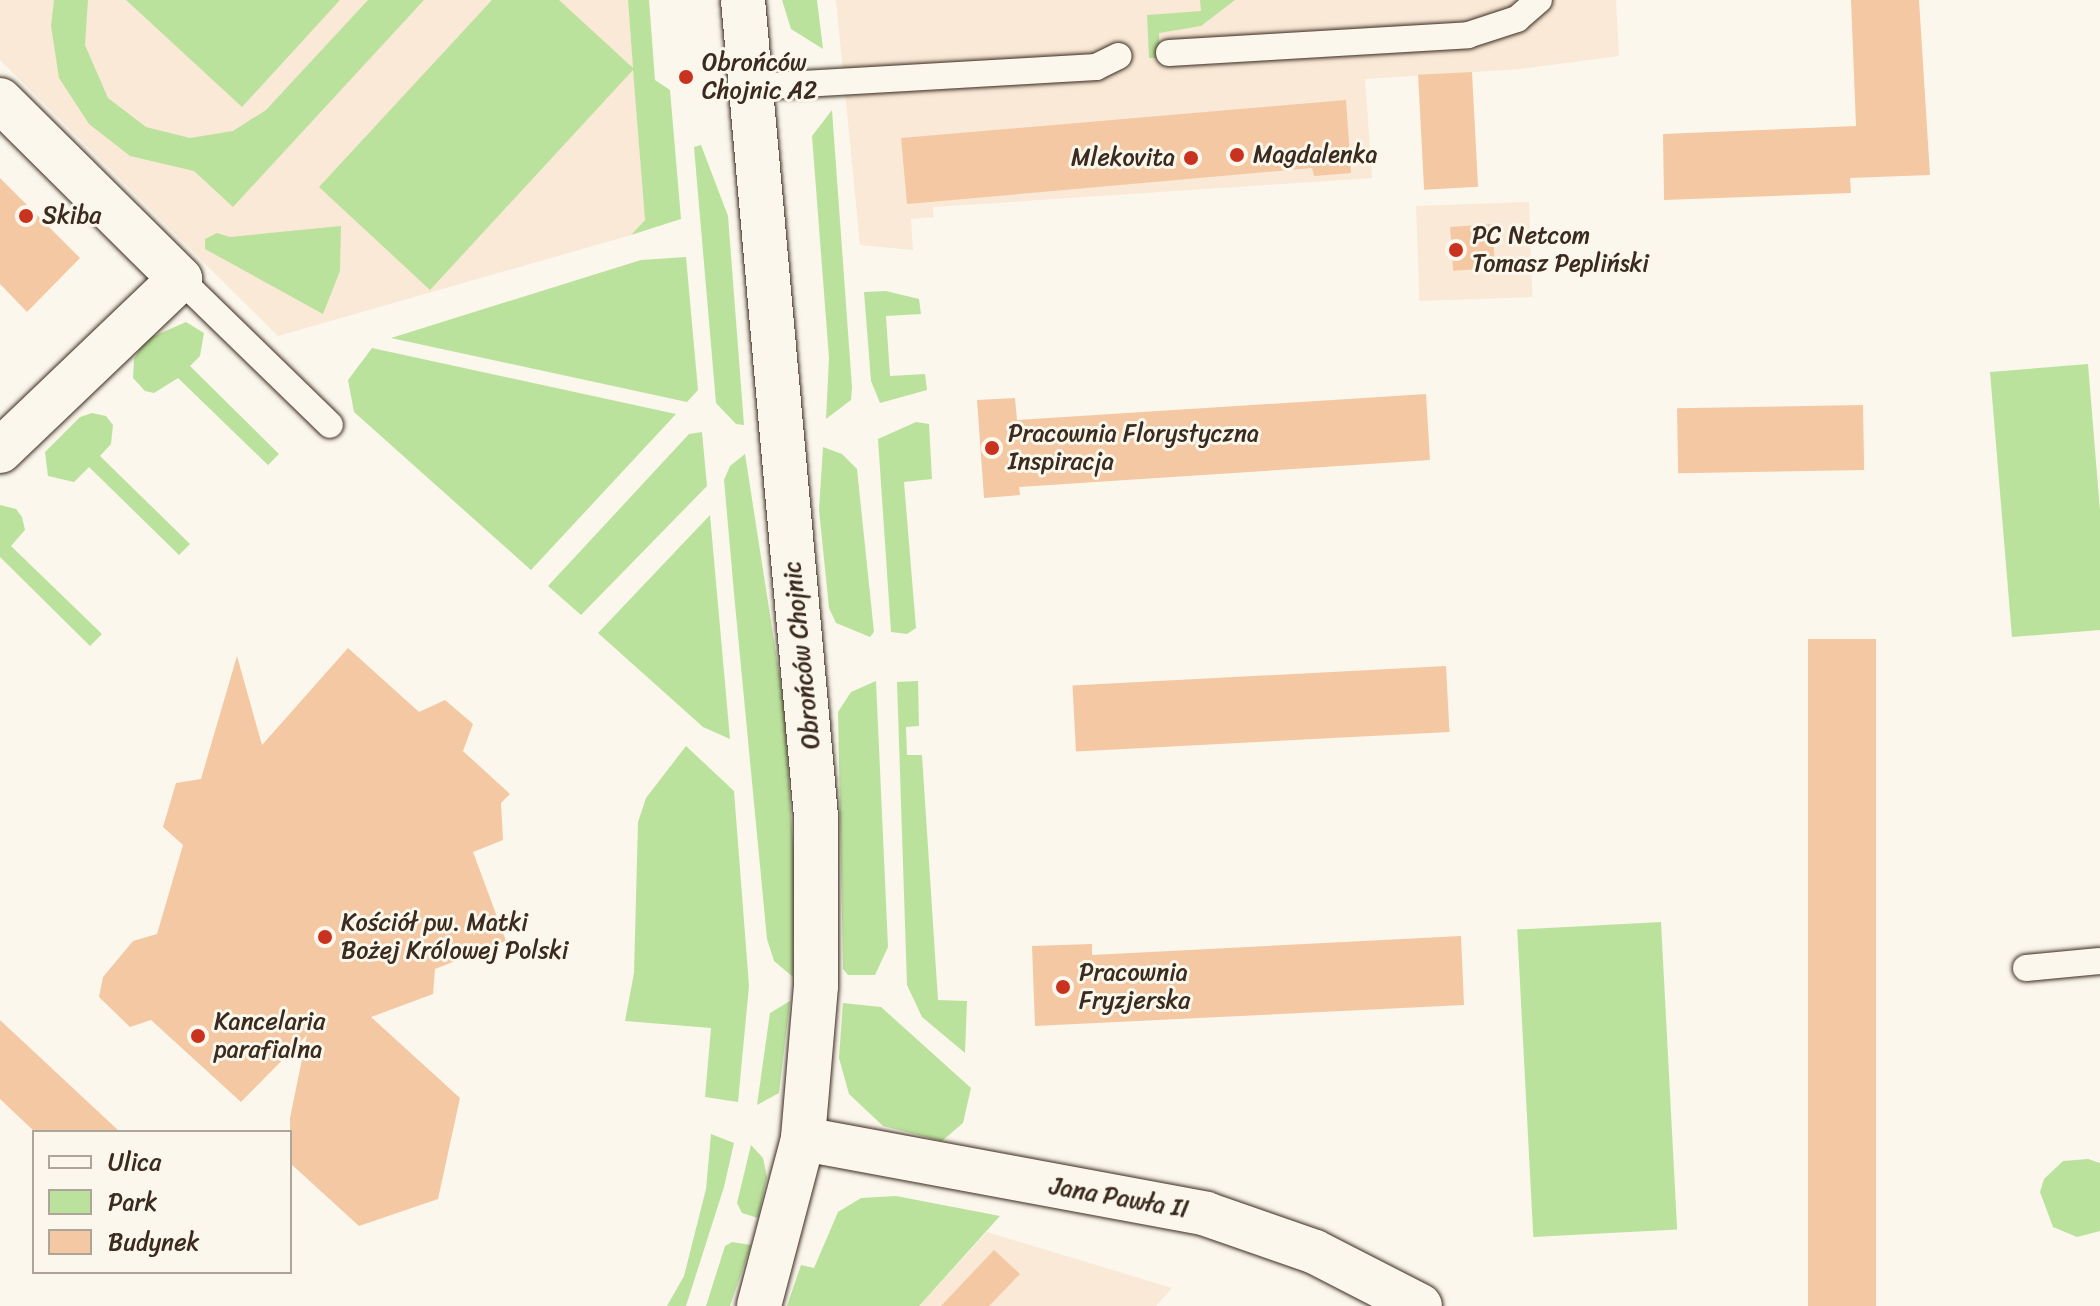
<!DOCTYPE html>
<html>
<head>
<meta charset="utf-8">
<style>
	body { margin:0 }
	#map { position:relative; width:2100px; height:1306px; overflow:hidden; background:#fbf7ec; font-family:Sriracha,sans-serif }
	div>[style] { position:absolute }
	.built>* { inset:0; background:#f9e9d6; transform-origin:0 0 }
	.green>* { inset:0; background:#bbe29d; transform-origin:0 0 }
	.building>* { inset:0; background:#f4c8a3; transform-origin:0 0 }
	.roads { filter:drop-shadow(0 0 2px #3b2a1e) drop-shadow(0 0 2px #3b2a1e) }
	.service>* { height:26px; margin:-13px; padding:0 13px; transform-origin:13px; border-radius:13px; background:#fbf7ec }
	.minor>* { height:44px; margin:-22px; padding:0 22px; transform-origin:22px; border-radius:22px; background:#fbf7ec }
	.tertiary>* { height:44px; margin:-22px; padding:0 22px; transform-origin:22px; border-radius:22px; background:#fbf7ec }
	.dots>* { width:22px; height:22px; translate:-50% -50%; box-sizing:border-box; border:4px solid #fbf7ec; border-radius:50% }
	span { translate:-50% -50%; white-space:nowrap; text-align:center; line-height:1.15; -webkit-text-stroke:6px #fbf7ec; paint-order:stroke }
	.poi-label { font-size:24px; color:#3b2a1e }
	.left { translate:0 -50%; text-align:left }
	.right { translate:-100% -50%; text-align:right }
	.street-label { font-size:24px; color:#3b2a1e }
	.legend { position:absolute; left:32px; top:1130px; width:260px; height:144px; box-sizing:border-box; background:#fbf7ec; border:2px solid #aea59a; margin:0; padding:10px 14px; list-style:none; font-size:24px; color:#3b2a1e }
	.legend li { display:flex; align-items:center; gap:16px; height:40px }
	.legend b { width:40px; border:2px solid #aea59a }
</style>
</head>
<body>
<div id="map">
	<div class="built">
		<div style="clip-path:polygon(0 0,628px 0,645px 220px,631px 235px,278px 336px,0 60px)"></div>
		<div style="clip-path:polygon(836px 0,1616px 0,1619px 56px,1520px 69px,1365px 79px,1372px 178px,933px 207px,934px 217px,911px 219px,913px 250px,860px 245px)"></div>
		<div style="left:1529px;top:202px;width:95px;height:113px;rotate:88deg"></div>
		<div style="clip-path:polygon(987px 1232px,1172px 1288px,1156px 1306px,919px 1306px)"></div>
	</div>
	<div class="green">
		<div style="clip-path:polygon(54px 0,88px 0,85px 45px,108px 98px,146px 127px,190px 138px,233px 131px,266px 110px,368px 0,424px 0,233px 207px,194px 171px,130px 156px,89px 124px,59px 78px,51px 26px)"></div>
		<div style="clip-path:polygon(126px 0,340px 0,242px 107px)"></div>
		<div style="clip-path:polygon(492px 0,559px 0,633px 68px,628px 0,649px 0,655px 80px,670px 90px,681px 219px,631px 235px,645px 220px,633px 70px,430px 290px,319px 187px)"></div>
		<div style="clip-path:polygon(782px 0,817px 0,823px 49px,791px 29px)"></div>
		<div style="clip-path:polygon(1200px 0,1235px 0,1201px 26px,1159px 33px,1160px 58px,1149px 58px,1147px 15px,1201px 11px)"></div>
		<div style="clip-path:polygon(832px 110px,852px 387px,851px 400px,826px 419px,829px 358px,812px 136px)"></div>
		<div style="clip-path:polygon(701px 145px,728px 216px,744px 425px,736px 424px,716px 403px,694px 147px)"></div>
		<div style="clip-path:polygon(341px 226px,340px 271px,323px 314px,205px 249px,205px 239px,217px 233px,230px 237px)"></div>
		<div style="clip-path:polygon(686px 257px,698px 390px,687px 402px,391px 338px,641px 260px)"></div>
		<div style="clip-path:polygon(886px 291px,919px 299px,921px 314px,886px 316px,890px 376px,925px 374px,927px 390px,880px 403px,871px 381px,864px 292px)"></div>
		<div style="clip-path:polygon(186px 322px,204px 333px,200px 356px,190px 366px,279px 454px,268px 465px,178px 378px,154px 393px,145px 391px,133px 378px,134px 359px,145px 340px)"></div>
		<div style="clip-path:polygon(372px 348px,676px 414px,531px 570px,354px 412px,348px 380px)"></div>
		<div style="clip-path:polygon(2088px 364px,2100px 511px,2100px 630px,2012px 637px,1990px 372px)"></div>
		<div style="clip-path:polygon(92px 413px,106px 416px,113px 425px,111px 444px,100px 456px,190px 544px,179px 555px,89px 467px,74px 482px,48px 476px,45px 452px,80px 417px)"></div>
		<div style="clip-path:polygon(916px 422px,929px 424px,932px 479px,904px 482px,916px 628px,907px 634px,891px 632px,878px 439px)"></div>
		<div style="clip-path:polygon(702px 432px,707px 486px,581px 615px,548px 586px,689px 434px)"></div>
		<div style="clip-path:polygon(823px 447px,842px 454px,857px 469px,874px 632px,870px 637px,836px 623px,829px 608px,819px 510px)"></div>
		<div style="clip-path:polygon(745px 454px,784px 705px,794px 860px,793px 977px,774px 961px,767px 939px,735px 604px,724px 480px,730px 466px)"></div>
		<div style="clip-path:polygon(0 505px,16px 509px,22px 517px,25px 530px,11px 546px,102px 634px,90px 646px,0 557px)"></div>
		<div style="clip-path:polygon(710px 515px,730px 739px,703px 727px,598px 633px)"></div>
		<div style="clip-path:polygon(876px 681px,888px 947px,875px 975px,848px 975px,843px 969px,838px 712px,851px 692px)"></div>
		<div style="clip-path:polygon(918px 681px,919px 726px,906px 727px,907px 755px,922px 755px,938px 1000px,967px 1001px,965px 1053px,922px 1017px,907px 985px,897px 682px)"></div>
		<div style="clip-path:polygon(686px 746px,734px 791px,749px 986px,738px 1102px,705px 1097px,711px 1028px,625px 1021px,634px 973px,638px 822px,646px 798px)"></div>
		<div style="left:1661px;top:922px;width:308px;height:144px;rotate:87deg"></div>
		<div style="clip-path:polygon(790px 1001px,779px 1093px,757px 1105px,770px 1013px)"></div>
		<div style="clip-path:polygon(843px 1003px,881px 1007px,971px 1088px,963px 1123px,942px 1141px,883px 1126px,849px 1094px,839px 1058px)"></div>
		<div style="clip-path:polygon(711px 1134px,734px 1143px,724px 1187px,686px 1306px,667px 1306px,684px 1276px,706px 1189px)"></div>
		<div style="clip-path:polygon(751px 1145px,763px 1158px,767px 1177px,758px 1218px,742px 1213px,737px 1203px)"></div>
		<div style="clip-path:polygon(2088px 1159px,2100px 1163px,2100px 1231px,2077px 1237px,2053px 1227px,2040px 1192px,2044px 1179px,2063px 1161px)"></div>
		<div style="clip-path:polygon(896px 1196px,1000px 1216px,919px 1306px,787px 1306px,801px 1265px,814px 1268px,838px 1212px,861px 1198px)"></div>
		<div style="clip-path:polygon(732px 1242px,751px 1245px,730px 1306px,706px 1306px,725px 1246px)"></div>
	</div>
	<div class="building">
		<div style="clip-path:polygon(1851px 0,1919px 0,1930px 175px,1850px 178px,1851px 193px,1664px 200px,1663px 134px,1856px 126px)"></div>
		<div style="left:1472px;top:72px;width:115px;height:54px;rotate:87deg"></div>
		<div style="clip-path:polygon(1346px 100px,1351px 173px,1314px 176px,1312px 168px,907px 204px,901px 138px)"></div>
		<div style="clip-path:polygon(0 178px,80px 258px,27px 312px,0 284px)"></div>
		<div style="left:1492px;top:224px;width:44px;height:42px;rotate:86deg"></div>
		<div style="clip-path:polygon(1426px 394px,1430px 460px,1019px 487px,1020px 495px,984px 498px,977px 400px,1015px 398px,1017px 420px)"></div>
		<div style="left:1863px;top:405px;width:65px;height:186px;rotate:89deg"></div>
		<div style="left:1808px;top:639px;width:68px;height:667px"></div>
		<div style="clip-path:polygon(348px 648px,419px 712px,445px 700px,473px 724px,463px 751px,510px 794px,501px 803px,503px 840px,473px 852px,506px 941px,435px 969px,433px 994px,371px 1017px,460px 1098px,438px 1199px,359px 1226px,290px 1163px,290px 1118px,307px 1035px,241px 1102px,151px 1020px,130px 1027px,99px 997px,103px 977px,133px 941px,157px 934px,183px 845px,163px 827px,176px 783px,201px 779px,237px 656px,262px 745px)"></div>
		<div style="left:1446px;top:666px;width:66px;height:374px;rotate:87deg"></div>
		<div style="clip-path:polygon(1461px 936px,1464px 1005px,1035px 1026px,1032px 946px,1092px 944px,1092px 955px)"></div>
		<div style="clip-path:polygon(0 1020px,120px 1132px,35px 1132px,0 1099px)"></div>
		<div style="clip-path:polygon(994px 1250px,1020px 1274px,989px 1306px,941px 1306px)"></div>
	</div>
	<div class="roads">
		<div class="service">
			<div style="left:1169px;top:53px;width:300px;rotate:-3.4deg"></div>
			<div style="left:1468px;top:35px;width:52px;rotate:-18.1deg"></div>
			<div style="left:1517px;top:19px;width:29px;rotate:-41deg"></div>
			<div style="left:751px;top:87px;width:346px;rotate:-3.3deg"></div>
			<div style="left:1096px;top:67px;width:25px;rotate:-26deg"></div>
			<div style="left:180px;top:279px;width:209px;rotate:44.2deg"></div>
			<div style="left:2026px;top:968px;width:74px;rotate:-5.4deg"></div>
		</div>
		<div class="minor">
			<div style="left:0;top:100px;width:254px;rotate:44.8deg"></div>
			<div style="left:180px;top:279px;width:249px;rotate:136.3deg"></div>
			<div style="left:803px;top:1139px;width:410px;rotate:10.5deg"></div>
			<div style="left:1206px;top:1214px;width:115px;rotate:19.2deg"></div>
			<div style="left:1315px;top:1252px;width:118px;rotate:27.2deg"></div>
		</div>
		<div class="tertiary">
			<div style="left:743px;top:0;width:820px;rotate:84.89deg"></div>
			<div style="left:816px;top:817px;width:169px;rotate:90deg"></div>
			<div style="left:816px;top:986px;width:154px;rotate:94.9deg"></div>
			<div style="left:803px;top:1139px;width:173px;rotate:104.8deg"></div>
		</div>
	</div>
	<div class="dots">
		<div style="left:686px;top:77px;background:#c8321e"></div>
		<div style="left:1237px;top:155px;background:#c8321e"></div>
		<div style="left:1191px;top:158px;background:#c8321e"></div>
		<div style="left:26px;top:216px;background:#c8321e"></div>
		<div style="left:1456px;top:250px;background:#c8321e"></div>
		<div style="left:992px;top:448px;background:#c8321e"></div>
		<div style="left:325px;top:937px;background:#c8321e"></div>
		<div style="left:1063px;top:987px;background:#c8321e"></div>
		<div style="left:198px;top:1036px;background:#c8321e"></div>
	</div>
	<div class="poi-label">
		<span class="left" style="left:702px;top:77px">Obrońców<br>Chojnic A2</span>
		<span class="left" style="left:1253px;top:155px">Magdalenka</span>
		<span class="right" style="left:1175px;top:158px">Mlekovita</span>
		<span class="left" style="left:42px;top:216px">Skiba</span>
		<span class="left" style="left:1472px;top:250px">PC Netcom<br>Tomasz Pepliński</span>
		<span class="left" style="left:1008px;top:448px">Pracownia Florystyczna<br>Inspiracja</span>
		<span class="left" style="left:341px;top:937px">Kościół pw. Matki<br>Bożej Królowej Polski</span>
		<span class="left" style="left:1079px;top:987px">Pracownia<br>Fryzjerska</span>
		<span class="left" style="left:214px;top:1036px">Kancelaria<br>parafialna</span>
	</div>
	<div class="street-label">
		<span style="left:802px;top:655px;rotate:-96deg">Obrońców Chojnic</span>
		<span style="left:1119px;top:1198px;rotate:10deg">Jana Pawła II</span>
	</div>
	<ul class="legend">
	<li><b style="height:10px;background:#fbf7ec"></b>Ulica</li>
	<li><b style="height:22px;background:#bbe29d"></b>Park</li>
	<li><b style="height:22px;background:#f4c8a3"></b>Budynek</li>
	</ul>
</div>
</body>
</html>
